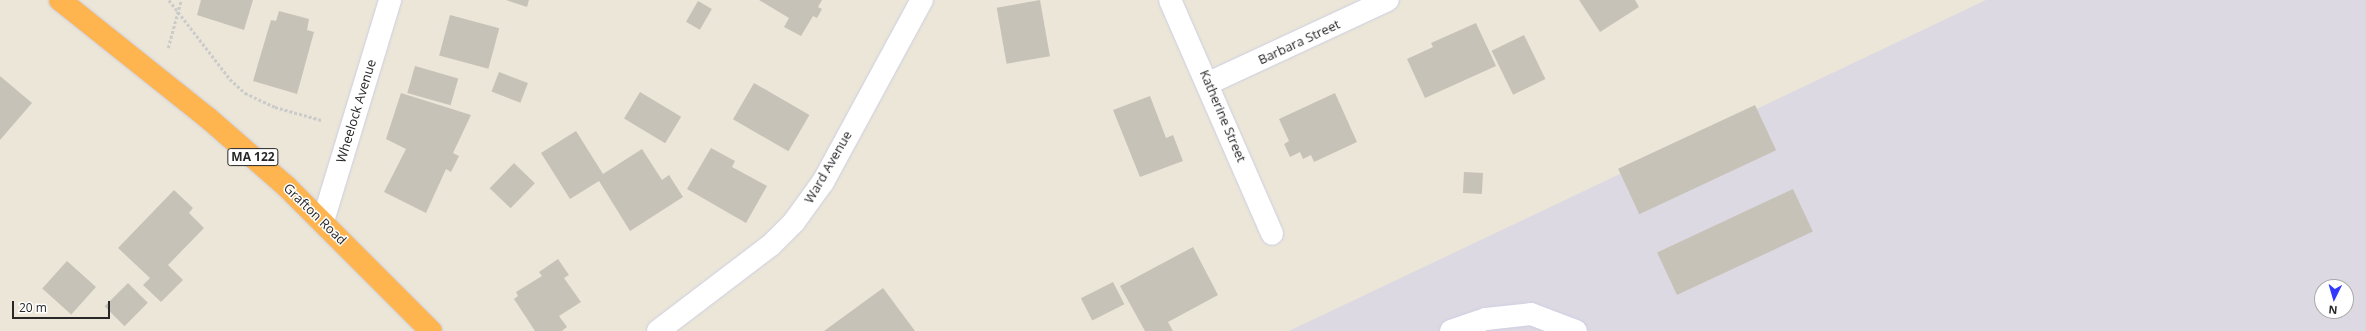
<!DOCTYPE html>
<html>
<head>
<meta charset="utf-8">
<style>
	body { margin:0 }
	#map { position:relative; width:2366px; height:331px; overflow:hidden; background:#ebe6d7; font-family:"Open Sans",sans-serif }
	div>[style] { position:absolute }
	.industrial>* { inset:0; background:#ddd9e3 }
	.building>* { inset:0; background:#c6c2b8; transform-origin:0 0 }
	.path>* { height:2.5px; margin-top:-1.25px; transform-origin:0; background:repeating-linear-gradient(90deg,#cbcbcb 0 3px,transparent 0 5px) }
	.roads { filter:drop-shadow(0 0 1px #cdcee2) drop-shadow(0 0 1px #cdcee2) }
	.minor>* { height:22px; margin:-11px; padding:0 11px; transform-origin:11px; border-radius:11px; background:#fff }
	.highway>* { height:22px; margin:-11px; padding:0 11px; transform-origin:11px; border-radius:11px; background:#ffb54f }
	span { translate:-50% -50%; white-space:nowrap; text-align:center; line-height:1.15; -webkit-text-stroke:3px #fff; paint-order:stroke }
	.shield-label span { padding:1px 3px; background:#fff; border:1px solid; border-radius:3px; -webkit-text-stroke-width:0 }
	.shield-label { font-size:12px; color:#272727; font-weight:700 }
	.street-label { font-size:13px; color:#272727 }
	.north { position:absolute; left:2314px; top:279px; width:40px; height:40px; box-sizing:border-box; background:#fff; border:1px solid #a9a9a9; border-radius:50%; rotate:185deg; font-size:11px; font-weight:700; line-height:16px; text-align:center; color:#272727 }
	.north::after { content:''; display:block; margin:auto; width:14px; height:18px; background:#3138ff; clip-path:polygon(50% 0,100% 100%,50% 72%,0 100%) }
	.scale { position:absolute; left:12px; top:301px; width:98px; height:18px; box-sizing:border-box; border:2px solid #272727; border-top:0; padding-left:5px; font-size:12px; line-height:14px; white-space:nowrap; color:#272727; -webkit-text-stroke:3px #fff; paint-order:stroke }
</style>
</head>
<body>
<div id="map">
	<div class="industrial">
		<div style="clip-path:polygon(evenodd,1986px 0,2366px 0,2366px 331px,1289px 331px,1986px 0,2322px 287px,2346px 287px,2346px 311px,2322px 311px,2322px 287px)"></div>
	</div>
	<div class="building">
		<div style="clip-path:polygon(201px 0,253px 0,244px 30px,197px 15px)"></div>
		<div style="clip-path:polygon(506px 0,529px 0,527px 7px)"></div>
		<div style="clip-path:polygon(759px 0,822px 0,818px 7px,822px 9px,817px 18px,813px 16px,801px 36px,784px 27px,789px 18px)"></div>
		<div style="left:1040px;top:0;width:57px;height:44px;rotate:80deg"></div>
		<div style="clip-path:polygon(1579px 0,1635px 0,1639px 7px,1600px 32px)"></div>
		<div style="left:698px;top:1px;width:16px;height:24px;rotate:30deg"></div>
		<div style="clip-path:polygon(279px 11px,309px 19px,307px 30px,314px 32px,297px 94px,253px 81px,271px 20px,276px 21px)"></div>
		<div style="left:450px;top:15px;width:51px;height:42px;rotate:15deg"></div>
		<div style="clip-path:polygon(1476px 23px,1496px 66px,1425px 98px,1407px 59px,1433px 47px,1431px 43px)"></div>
		<div style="left:1524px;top:35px;width:49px;height:36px;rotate:64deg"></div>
		<div style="left:415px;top:66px;width:45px;height:28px;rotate:16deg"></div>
		<div style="left:499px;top:72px;width:31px;height:21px;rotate:21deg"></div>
		<div style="clip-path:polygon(0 76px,32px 103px,0 140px)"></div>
		<div style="left:754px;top:83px;width:64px;height:42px;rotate:30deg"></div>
		<div style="left:640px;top:92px;width:48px;height:31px;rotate:31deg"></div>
		<div style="clip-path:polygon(401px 93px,471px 115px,453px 153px,459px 156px,451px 172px,446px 169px,426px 213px,384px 192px,406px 149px,386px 139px)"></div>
		<div style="clip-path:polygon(1335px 93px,1357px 142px,1314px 162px,1311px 155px,1303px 159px,1300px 152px,1290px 157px,1284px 144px,1289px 141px,1279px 119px)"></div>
		<div style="clip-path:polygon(1150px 96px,1166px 138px,1173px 135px,1183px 161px,1140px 177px,1113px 110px)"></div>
		<div style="left:1755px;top:105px;width:50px;height:151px;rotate:65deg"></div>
		<div style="clip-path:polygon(576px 131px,603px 174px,642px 149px,662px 180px,669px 175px,683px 197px,630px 231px,599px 181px,570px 199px,541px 153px)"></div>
		<div style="clip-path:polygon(711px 148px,735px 161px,732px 167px,767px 186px,746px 223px,687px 189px)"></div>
		<div style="left:514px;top:163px;width:29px;height:35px;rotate:44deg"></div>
		<div style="left:1464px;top:172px;width:19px;height:21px;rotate:3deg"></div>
		<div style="left:1793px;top:189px;width:47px;height:150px;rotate:65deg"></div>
		<div style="clip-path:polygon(174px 190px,193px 208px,189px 213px,204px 228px,168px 265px,183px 280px,161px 302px,143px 285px,150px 278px,118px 248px)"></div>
		<div style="clip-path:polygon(1193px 247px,1218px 295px,1168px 322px,1173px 331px,1145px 331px,1120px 286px)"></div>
		<div style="clip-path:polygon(558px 259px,569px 275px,564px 278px,581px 302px,559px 316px,567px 327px,562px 331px,535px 331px,514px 299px,518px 296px,516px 292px,542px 276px,539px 272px)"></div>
		<div style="left:67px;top:261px;width:39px;height:37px;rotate:42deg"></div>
		<div style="left:1113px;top:282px;width:25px;height:36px;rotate:63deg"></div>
		<div style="left:128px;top:283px;width:28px;height:33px;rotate:45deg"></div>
		<div style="clip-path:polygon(883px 288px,915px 331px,824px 331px)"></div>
	</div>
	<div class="path">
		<div style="left:169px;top:0;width:100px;rotate:52.3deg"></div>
		<div style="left:230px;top:79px;width:21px;rotate:43deg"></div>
		<div style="left:245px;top:93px;width:33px;rotate:25deg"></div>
		<div style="left:275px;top:107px;width:48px;rotate:15.8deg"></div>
		<div style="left:168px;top:48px;width:50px;rotate:-74.8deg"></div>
	</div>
	<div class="roads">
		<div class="minor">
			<div style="left:1170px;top:0;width:255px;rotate:66.4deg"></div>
			<div style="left:1209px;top:83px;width:197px;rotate:-24.9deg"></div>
			<div style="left:323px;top:221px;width:231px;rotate:-73.1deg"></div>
			<div style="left:658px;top:331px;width:142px;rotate:-37.3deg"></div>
			<div style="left:771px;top:245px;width:33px;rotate:-45deg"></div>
			<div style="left:794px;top:222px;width:49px;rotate:-54.1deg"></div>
			<div style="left:823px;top:182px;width:207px;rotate:-61.5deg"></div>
			<div style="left:1451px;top:331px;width:37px;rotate:-19deg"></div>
			<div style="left:1486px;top:319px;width:45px;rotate:-6.3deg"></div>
			<div style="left:1531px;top:314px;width:48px;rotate:20.7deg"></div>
		</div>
		<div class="highway">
			<div style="left:60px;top:0;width:189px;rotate:38.6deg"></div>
			<div style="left:208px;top:118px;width:103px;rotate:41.1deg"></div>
			<div style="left:286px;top:186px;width:205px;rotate:45deg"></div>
		</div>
	</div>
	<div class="shield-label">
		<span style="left:253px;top:157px">MA 122</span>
	</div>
	<div class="street-label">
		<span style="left:1299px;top:42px;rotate:-25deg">Barbara Street</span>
		<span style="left:356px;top:111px;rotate:-73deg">Wheelock Avenue</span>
		<span style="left:1223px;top:116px;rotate:67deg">Katherine Street</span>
		<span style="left:828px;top:167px;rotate:-60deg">Ward Avenue</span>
		<span style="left:315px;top:214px;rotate:44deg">Grafton Road</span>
	</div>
	<div class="north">N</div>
	<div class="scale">20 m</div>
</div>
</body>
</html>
